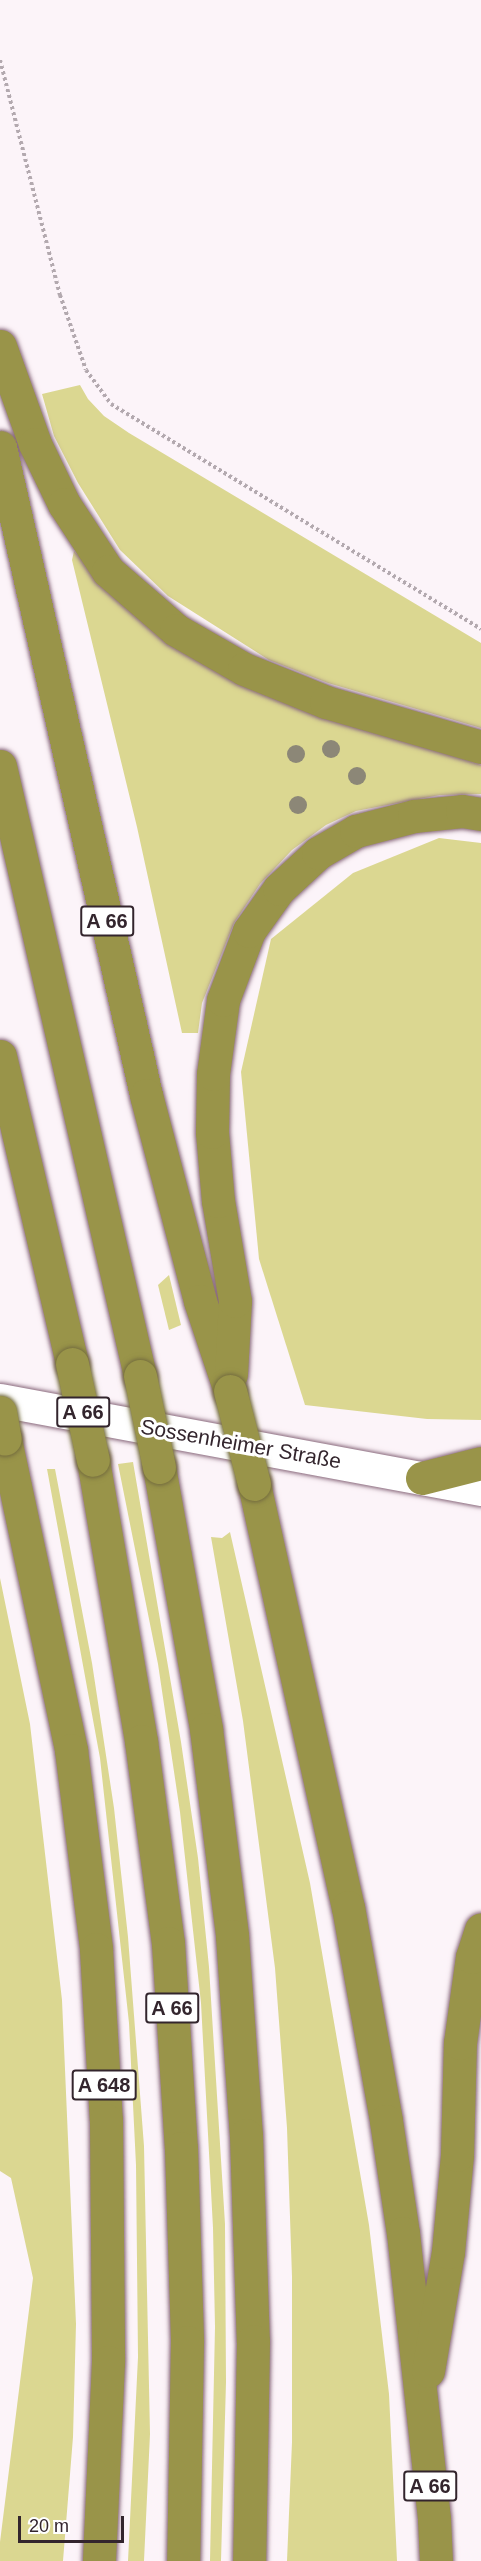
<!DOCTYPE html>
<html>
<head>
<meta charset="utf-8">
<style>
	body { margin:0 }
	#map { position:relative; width:481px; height:2561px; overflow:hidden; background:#fcf4f9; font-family:Arial,sans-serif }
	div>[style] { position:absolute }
	.green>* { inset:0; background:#dbd791 }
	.path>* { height:4px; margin-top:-2px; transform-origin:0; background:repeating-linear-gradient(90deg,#b3a9af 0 3px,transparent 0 6px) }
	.roads { filter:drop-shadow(0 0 2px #8a6a7d) drop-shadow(0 0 2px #8a6a7d) }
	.secondary>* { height:33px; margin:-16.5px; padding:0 16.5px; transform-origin:16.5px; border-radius:16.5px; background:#fff }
	.highway>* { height:33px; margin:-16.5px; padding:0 16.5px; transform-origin:16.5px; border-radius:16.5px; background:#999449 }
	.bridges { filter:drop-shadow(0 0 2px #756d3f) drop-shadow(0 0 2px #756d3f) }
	.highway-bridge>* { height:33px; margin:-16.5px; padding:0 16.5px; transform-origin:16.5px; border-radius:16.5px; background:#999449 }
	.trees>* { width:18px; height:18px; margin:-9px; border-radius:50%; background:#8c8777 }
	span { translate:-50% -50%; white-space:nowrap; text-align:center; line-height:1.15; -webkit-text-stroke:6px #fff; paint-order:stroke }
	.shield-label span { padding:2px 4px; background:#fff; border:2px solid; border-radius:4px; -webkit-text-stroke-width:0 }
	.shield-label { font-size:20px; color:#33252d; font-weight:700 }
	.street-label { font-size:21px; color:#33252d }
	.scale { position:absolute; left:18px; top:2516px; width:106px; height:27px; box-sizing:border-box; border:3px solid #33252d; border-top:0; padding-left:8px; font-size:18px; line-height:21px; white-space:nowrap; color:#33252d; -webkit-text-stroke:4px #fff; paint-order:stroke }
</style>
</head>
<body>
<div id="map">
	<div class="green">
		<div style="clip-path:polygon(80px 385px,88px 399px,104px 416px,129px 433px,481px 643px,481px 728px,328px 683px,269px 660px,168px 596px,120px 550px,78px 483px,54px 436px,42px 394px)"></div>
		<div style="clip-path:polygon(74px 551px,159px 637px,252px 690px,481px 765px,481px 794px,440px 795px,356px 811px,326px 825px,292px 850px,260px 884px,234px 923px,202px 1003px,198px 1033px,182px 1033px,137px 827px,72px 560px)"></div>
		<div style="clip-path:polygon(439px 838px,481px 843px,481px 1420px,427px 1419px,305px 1405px,259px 1259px,241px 1072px,271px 939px,353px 873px)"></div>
		<div style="clip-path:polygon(169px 1275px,181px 1325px,169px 1330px,158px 1285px)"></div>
		<div style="clip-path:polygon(133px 1462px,181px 1742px,198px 1858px,209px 1967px,225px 2224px,226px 2382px,221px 2561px,210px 2561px,215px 2327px,213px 2228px,201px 2003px,180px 1812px,158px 1664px,118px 1464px)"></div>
		<div style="clip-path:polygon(47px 1469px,55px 1469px,92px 1663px,114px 1808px,128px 1937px,144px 2146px,150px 2434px,144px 2561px,128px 2561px,138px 2357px,136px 2165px,129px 2023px,100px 1758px)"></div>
		<div style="clip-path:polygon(230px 1532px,310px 1883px,369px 2225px,389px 2394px,397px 2561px,287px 2561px,292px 2442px,292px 2277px,287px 2128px,275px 1968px,243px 1721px,211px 1537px,222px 1538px)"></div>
		<div style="clip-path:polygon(0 1578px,30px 1724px,62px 2000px,76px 2324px,73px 2437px,63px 2561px,0 2561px,0 2542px,33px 2278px,11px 2178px,0 2171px)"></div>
	</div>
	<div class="path">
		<div style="left:0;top:60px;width:243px;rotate:75.7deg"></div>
		<div style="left:60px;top:295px;width:79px;rotate:70.9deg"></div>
		<div style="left:86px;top:370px;width:42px;rotate:53.7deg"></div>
		<div style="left:111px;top:404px;width:433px;rotate:31.3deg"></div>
	</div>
	<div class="roads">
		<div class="secondary">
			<div style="left:0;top:1400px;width:489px;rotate:10.5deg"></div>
		</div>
		<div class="highway">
			<div style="left:0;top:346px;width:104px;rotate:70.3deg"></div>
			<div style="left:35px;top:444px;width:67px;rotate:64.2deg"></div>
			<div style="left:64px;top:504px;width:80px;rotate:56.7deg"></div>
			<div style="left:108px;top:571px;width:90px;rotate:40.9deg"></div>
			<div style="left:176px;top:630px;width:78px;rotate:29.8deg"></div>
			<div style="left:244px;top:669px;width:88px;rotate:21.9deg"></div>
			<div style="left:326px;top:702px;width:161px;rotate:16.2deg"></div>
			<div style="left:0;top:447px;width:664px;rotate:77.3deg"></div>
			<div style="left:146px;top:1095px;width:213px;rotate:75.3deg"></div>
			<div style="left:200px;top:1301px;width:95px;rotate:71.6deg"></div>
			<div style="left:0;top:766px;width:626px;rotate:77.07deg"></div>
			<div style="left:0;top:1056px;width:316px;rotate:76.8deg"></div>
			<div style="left:231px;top:1374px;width:73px;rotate:-86.9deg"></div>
			<div style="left:235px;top:1301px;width:101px;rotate:-99.6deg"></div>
			<div style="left:218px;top:1201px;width:69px;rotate:-95deg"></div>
			<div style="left:212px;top:1132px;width:58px;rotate:-89deg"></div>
			<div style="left:213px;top:1074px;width:75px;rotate:-82.3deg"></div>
			<div style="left:223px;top:1000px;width:74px;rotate:-69.4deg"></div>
			<div style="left:249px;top:931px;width:52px;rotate:-54.5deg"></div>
			<div style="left:279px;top:889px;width:53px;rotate:-42.7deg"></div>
			<div style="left:318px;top:853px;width:44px;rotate:-30.1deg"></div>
			<div style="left:356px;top:831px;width:60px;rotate:-14.5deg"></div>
			<div style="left:414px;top:816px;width:48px;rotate:-5.9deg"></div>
			<div style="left:462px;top:811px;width:19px;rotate:9deg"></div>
			<div style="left:5px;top:1439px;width:318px;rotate:78deg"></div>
			<div style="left:71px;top:1750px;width:201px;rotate:82.8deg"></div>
			<div style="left:96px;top:1949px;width:171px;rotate:86.7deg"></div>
			<div style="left:106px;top:2120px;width:242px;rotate:89.5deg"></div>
			<div style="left:108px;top:2362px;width:199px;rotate:92.6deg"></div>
			<div style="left:93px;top:1460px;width:285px;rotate:80.3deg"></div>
			<div style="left:141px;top:1741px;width:204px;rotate:82.4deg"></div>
			<div style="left:168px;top:1943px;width:205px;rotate:86.4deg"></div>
			<div style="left:181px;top:2148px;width:194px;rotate:88.2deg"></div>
			<div style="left:187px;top:2342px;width:219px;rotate:91deg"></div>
			<div style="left:159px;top:1467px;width:266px;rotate:79.8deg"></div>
			<div style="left:206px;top:1729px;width:209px;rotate:82.8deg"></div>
			<div style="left:232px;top:1936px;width:199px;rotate:86deg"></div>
			<div style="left:246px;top:2135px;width:206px;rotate:88.1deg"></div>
			<div style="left:253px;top:2341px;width:220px;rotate:91deg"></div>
			<div style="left:422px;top:1478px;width:61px;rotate:-14.3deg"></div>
			<div style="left:254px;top:1484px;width:433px;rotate:77.5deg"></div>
			<div style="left:348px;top:1907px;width:217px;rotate:79.9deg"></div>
			<div style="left:386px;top:2121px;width:113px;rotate:81.4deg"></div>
			<div style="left:403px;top:2233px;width:288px;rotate:83.8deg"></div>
			<div style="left:434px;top:2519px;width:42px;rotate:87.3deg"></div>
			<div style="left:428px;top:2371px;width:121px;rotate:-80.5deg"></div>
			<div style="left:448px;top:2252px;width:97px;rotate:-84.7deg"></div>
			<div style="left:457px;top:2155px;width:112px;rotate:-88.5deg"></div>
			<div style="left:460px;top:2043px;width:87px;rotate:-82.1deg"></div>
			<div style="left:472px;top:1957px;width:29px;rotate:-72deg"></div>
		</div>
	</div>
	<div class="bridges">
		<div class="highway-bridge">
			<div style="left:72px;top:1364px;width:98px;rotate:77.7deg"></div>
			<div style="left:140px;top:1376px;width:93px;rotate:78.2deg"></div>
			<div style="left:230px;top:1391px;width:96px;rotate:75.5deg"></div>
			<div style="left:0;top:1412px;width:27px;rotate:80deg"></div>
		</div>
	</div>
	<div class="trees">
		<div style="left:331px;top:749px"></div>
		<div style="left:296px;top:754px"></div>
		<div style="left:357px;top:776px"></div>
		<div style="left:298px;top:805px"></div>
	</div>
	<div class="shield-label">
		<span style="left:107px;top:921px">A 66</span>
		<span style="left:83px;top:1412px">A 66</span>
		<span style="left:172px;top:2008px">A 66</span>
		<span style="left:104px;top:2085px">A 648</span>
		<span style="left:430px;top:2486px">A 66</span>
	</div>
	<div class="street-label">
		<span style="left:241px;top:1444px;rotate:10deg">Sossenheimer Straße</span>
	</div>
	<div class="scale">20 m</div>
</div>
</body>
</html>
